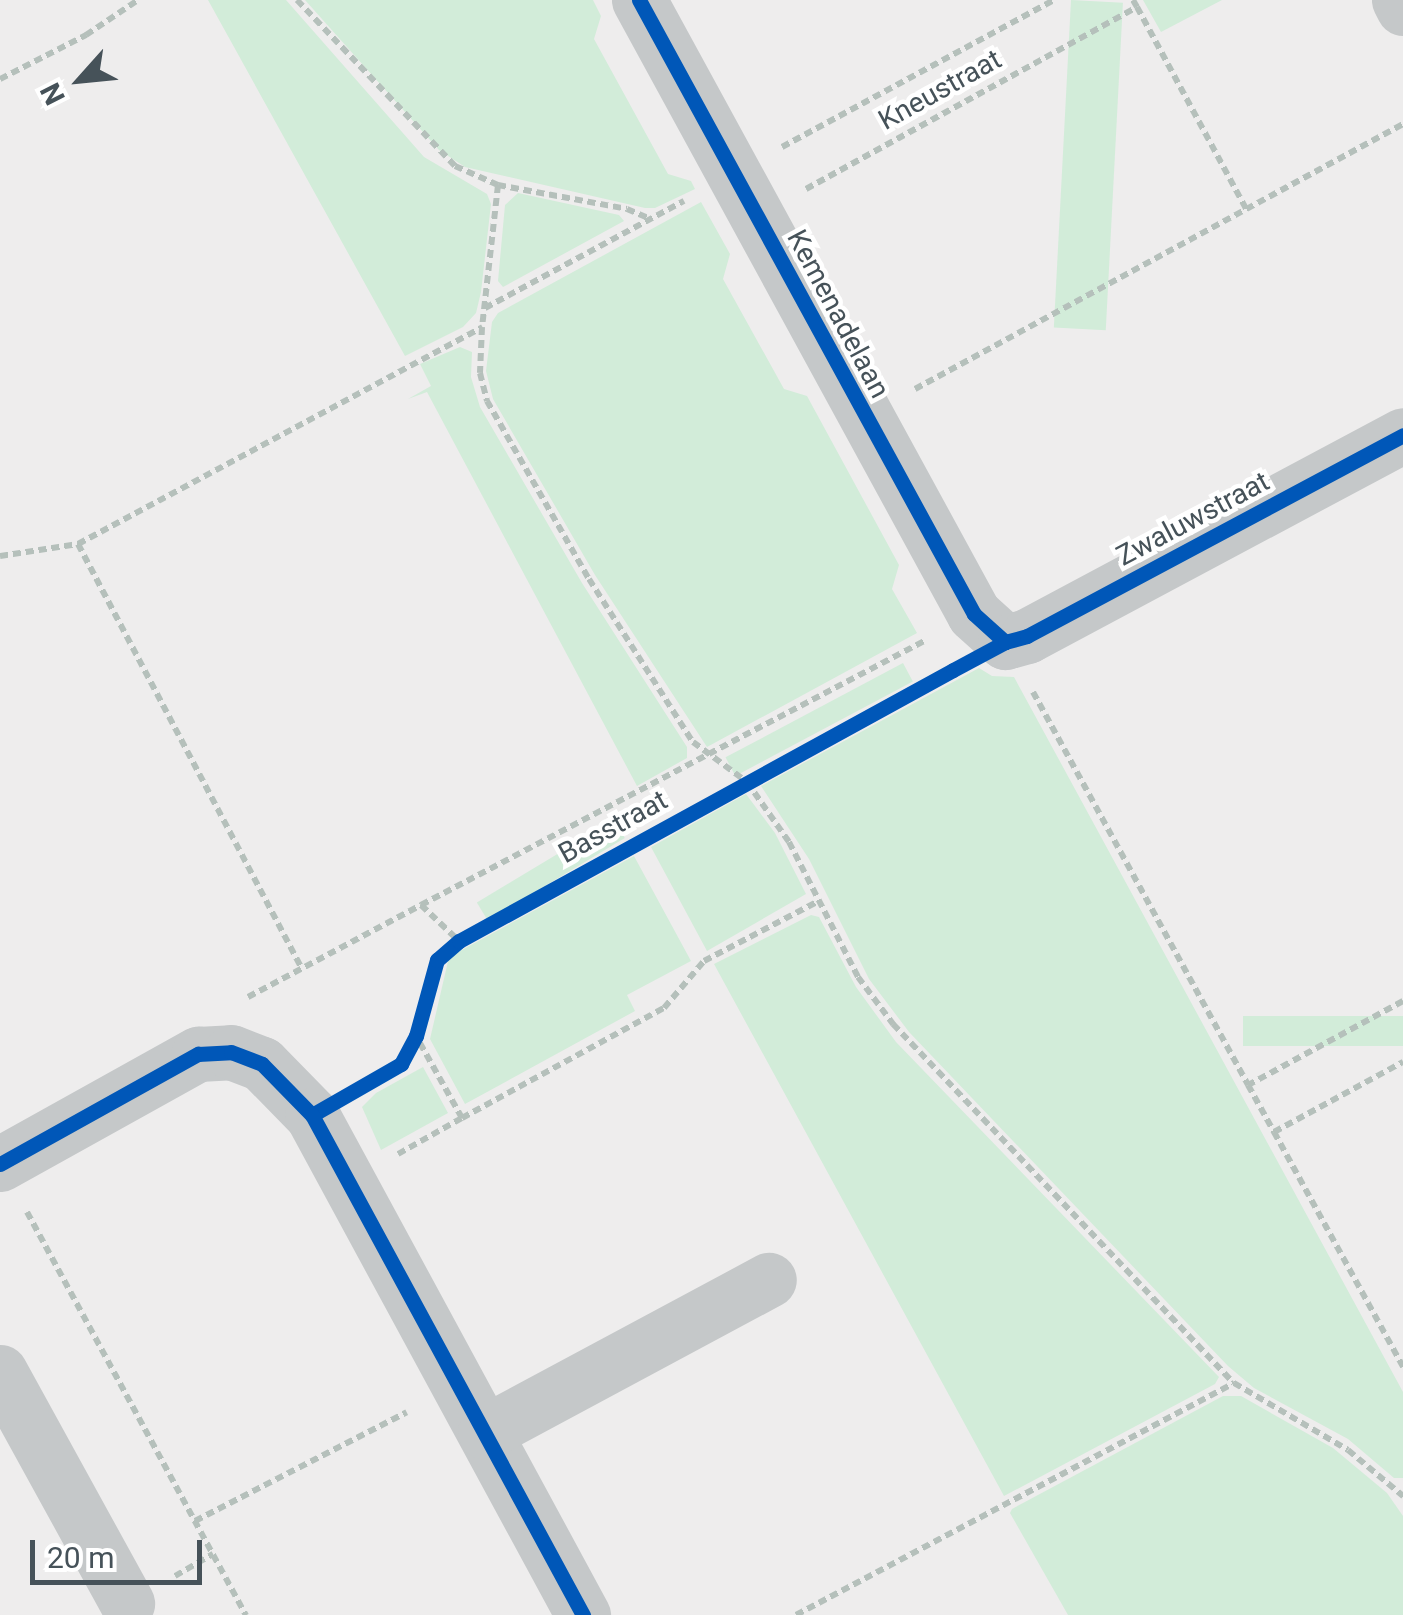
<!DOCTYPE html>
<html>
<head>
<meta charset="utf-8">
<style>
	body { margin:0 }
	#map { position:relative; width:1403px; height:1615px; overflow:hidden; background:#eeeded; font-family:Roboto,sans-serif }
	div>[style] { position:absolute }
	.green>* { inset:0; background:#d2ecd9; transform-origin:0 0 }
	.path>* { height:6px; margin-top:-3px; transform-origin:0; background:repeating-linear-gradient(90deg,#b5c0bb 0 8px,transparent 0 13px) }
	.minor>* { height:55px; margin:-27.5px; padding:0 27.5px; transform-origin:27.5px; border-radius:27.5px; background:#c5c8c9 }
	.cycleway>* { height:15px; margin:-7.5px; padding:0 7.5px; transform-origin:7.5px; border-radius:7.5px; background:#0057b8 }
	span { translate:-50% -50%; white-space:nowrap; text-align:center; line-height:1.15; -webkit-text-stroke:9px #fff; paint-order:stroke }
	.street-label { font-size:28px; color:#465259 }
	.north { position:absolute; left:30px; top:30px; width:100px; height:100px; -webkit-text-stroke:8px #fff; paint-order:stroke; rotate:243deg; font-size:28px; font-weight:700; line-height:40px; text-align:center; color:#465259 }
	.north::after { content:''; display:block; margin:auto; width:35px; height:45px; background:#465259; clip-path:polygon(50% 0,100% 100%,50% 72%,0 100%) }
	.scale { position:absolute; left:30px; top:1540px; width:172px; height:45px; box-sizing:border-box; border:5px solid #465259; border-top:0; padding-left:12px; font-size:30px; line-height:35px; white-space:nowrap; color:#465259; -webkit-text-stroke:8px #fff; paint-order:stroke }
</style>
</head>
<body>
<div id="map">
	<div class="green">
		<div style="clip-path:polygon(208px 0,286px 0,424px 157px,487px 194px,491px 204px,481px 292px,476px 313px,463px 327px,405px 356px)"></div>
		<div style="clip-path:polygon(305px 0,593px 0,601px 16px,594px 39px,668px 174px,691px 181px,695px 189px,655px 208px,645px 208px,465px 167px,439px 150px)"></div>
		<div style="left:1071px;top:0;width:52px;height:328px;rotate:3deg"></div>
		<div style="clip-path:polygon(1143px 0,1222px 0,1161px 32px)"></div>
		<div style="clip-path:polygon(518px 193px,619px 215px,624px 221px,503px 287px,498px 281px,505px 205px)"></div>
		<div style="clip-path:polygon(701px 202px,730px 254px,723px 279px,784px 389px,807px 396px,899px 565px,892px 589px,917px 633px,707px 747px,595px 575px,493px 399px,486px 371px,492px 322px,498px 313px)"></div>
		<div style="clip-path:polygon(460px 347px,472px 352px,471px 377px,480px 407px,582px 583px,687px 747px,687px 758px,637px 786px,427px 392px,408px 399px,431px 386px,420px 364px)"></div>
		<div style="left:903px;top:663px;width:21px;height:201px;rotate:62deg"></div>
		<div style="clip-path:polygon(979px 668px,992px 676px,1014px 677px,1403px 1392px,1403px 1478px,1394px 1478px,1348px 1439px,1254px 1388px,1228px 1366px,909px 1032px,869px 979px,809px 859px,761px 786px)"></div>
		<div style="clip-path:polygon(746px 794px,775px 833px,806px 894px,707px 951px,651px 847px)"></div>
		<div style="left:614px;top:820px;width:21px;height:160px;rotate:59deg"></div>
		<div style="clip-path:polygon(634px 856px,691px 961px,627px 995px,635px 1011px,465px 1104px,430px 1039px,449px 957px)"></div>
		<div style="clip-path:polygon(811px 915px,819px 917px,856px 987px,896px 1042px,1219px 1377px,1215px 1384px,1004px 1496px,714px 964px)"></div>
		<div style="left:1403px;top:1016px;width:30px;height:160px;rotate:90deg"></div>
		<div style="clip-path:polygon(423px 1067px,448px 1113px,381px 1150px,362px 1107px,376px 1093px)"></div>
		<div style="clip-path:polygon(1223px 1396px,1241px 1396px,1333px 1448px,1387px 1493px,1403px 1516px,1403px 1615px,1068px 1615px,1010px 1513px,1012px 1509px)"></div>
	</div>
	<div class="path">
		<div style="left:297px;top:0;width:229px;rotate:46.4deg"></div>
		<div style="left:455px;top:166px;width:47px;rotate:23.8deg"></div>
		<div style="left:498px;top:185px;width:143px;rotate:96.4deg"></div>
		<div style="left:482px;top:327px;width:46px;rotate:92.5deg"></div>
		<div style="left:480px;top:373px;width:29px;rotate:76deg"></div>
		<div style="left:487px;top:401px;width:205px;rotate:60.2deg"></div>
		<div style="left:589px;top:579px;width:193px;rotate:57.5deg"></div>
		<div style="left:693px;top:742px;width:67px;rotate:36.5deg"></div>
		<div style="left:747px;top:782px;width:73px;rotate:55deg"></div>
		<div style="left:789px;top:842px;width:152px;rotate:62.9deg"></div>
		<div style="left:858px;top:977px;width:59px;rotate:53.3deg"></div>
		<div style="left:893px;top:1024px;width:495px;rotate:46.5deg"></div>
		<div style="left:1234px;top:1383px;width:132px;rotate:30.4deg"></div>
		<div style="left:1348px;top:1450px;width:72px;rotate:39.9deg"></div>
		<div style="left:1137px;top:7px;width:230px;rotate:61.6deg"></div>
		<div style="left:0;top:79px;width:97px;rotate:-27.1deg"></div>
		<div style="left:86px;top:35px;width:63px;rotate:-33.9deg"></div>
		<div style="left:782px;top:147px;width:309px;rotate:-28.4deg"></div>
		<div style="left:498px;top:185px;width:131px;rotate:10.5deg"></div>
		<div style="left:627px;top:209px;width:25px;rotate:23deg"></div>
		<div style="left:806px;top:189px;width:378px;rotate:-28.8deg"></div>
		<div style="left:1137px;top:7px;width:8px;rotate:-120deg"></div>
		<div style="left:485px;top:308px;width:226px;rotate:-28.3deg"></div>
		<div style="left:915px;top:389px;width:555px;rotate:-28.5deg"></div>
		<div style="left:78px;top:544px;width:459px;rotate:-28.2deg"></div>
		<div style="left:0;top:556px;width:79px;rotate:-8.7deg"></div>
		<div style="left:78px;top:544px;width:480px;rotate:62.2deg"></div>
		<div style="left:1033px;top:692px;width:448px;rotate:61.3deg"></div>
		<div style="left:421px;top:905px;width:568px;rotate:-27.69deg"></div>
		<div style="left:248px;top:997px;width:196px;rotate:-28deg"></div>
		<div style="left:421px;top:905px;width:52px;rotate:43.5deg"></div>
		<div style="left:1403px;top:1001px;width:176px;rotate:151.5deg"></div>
		<div style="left:1248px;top:1085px;width:54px;rotate:61deg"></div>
		<div style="left:1274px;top:1132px;width:147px;rotate:-28.5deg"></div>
		<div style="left:462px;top:1118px;width:230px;rotate:-28.6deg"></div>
		<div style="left:664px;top:1008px;width:62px;rotate:-49.6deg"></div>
		<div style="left:704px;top:961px;width:130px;rotate:-27.6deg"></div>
		<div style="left:1274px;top:1132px;width:268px;rotate:61.2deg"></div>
		<div style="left:398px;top:1154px;width:73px;rotate:-29.4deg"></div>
		<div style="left:462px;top:1118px;width:94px;rotate:-119.3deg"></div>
		<div style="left:27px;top:1212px;width:459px;rotate:61.5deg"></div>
		<div style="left:195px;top:1521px;width:238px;rotate:-27.2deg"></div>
		<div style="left:175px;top:1576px;width:44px;rotate:-30.1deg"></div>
		<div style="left:796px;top:1615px;width:496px;rotate:-27.9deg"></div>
	</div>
	<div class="minor">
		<div style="left:639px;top:0;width:699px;rotate:61.38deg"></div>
		<div style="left:974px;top:614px;width:42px;rotate:42.1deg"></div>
		<div style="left:1005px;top:642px;width:23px;rotate:-15deg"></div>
		<div style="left:1027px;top:636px;width:426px;rotate:-28.1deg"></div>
		<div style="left:1399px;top:0;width:9px;rotate:63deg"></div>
		<div style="left:0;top:1164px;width:227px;rotate:-29.1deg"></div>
		<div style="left:198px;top:1054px;width:33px;rotate:-3deg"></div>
		<div style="left:231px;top:1052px;width:33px;rotate:21deg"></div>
		<div style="left:262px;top:1064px;width:71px;rotate:45.6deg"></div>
		<div style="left:312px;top:1115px;width:569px;rotate:61.54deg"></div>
		<div style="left:0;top:1372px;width:264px;rotate:61.2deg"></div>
		<div style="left:485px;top:1432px;width:322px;rotate:-28.2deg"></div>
	</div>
	<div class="cycleway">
		<div style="left:639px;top:0;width:699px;rotate:61.38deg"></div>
		<div style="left:974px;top:614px;width:42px;rotate:42.1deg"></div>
		<div style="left:312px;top:1115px;width:103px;rotate:-29.8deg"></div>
		<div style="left:401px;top:1064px;width:32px;rotate:-62deg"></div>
		<div style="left:416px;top:1036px;width:79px;rotate:-74.6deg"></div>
		<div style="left:437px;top:960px;width:29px;rotate:-41deg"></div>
		<div style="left:459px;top:941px;width:563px;rotate:-28.75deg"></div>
		<div style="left:953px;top:670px;width:59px;rotate:-28.3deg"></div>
		<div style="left:1005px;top:642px;width:23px;rotate:-15deg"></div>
		<div style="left:1027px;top:636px;width:426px;rotate:-28.1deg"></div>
		<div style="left:0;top:1164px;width:227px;rotate:-29.1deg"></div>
		<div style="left:198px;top:1054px;width:33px;rotate:-3deg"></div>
		<div style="left:231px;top:1052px;width:33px;rotate:21deg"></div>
		<div style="left:262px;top:1064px;width:71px;rotate:45.6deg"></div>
		<div style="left:312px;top:1115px;width:569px;rotate:61.54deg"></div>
	</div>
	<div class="street-label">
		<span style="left:940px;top:90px;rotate:-29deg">Kneustraat</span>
		<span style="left:838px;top:314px;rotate:62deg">Kemenadelaan</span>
		<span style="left:1193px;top:519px;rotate:-28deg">Zwaluwstraat</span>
		<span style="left:613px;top:827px;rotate:-29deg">Basstraat</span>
	</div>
	<div class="north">N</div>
	<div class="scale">20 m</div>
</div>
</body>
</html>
